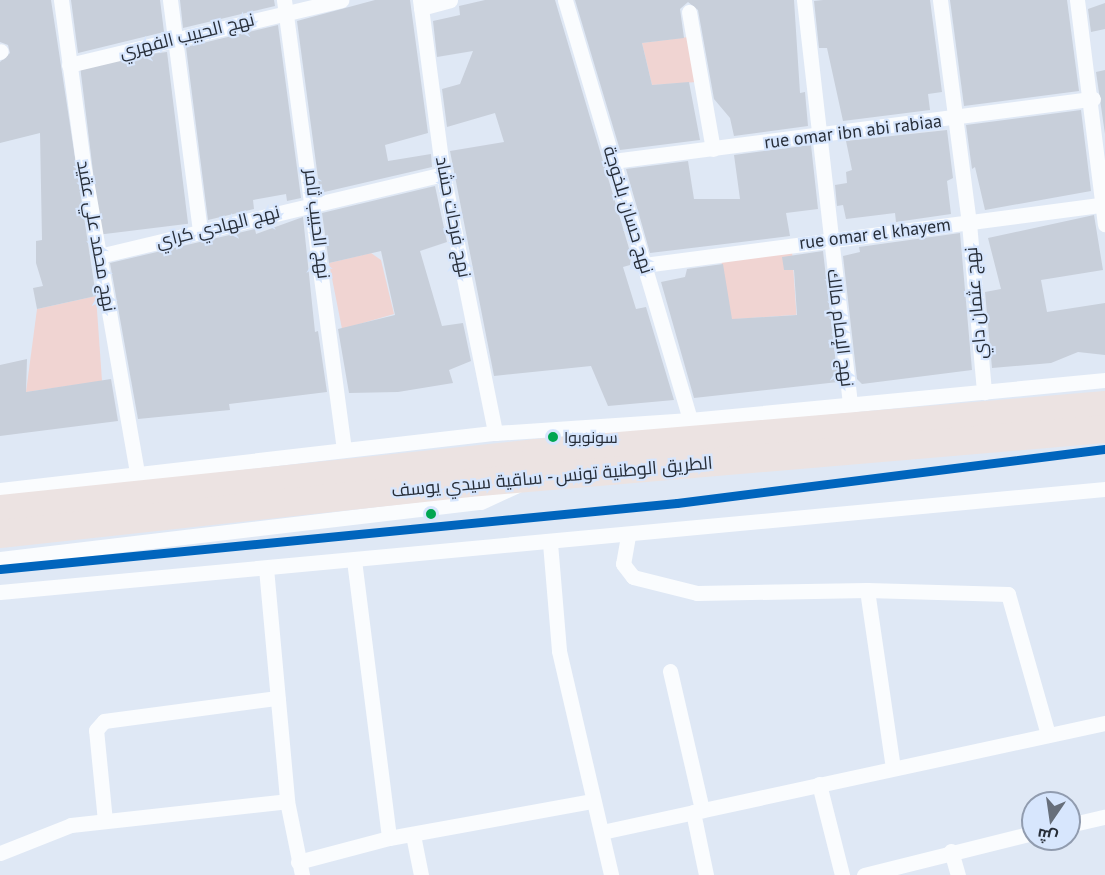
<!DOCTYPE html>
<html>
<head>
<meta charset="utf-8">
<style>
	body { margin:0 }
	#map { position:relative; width:1105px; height:875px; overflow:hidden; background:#dfe8f5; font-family:"PT Sans",Cairo,sans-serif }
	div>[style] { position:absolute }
	.green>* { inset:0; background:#f0d4d2; transform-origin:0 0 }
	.building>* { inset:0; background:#c8cfda; transform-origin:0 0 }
	.street>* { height:15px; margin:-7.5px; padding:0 7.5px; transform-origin:7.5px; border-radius:7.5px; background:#fafcfe }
	.highway>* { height:28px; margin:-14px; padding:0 14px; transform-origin:14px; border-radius:14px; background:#ece3e2 }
	.rail-1>* { height:9px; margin:-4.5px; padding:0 4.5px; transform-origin:4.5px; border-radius:4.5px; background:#0065bd }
	.dots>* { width:16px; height:16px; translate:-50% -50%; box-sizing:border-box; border:3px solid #d7e6fd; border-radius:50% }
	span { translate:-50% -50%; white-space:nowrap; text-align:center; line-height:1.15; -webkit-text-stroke:4.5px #d7e6fd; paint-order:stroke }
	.bus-label { font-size:16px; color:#272e39 }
	.left { translate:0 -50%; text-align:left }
	.street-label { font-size:18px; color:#272e39 }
	.north { position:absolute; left:1021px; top:791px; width:60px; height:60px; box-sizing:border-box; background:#d7e6fd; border:2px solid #919caf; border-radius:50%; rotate:193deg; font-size:16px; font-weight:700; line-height:24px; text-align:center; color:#272e39 }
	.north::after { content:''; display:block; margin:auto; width:21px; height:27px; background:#676f7b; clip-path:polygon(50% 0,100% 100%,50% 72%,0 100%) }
</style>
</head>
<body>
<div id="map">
	<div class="green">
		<div style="clip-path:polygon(688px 37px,697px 82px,652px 85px,642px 43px)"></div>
		<div style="left:792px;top:251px;width:64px;height:71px;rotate:86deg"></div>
		<div style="clip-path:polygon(371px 253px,381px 260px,394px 314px,342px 329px,329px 263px)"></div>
		<div style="clip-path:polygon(96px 296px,102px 381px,26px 392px,37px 309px)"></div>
	</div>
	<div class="building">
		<div style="clip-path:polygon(0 0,51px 0,96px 296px,37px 309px,33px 288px,43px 286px,36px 263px,36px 241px,42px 240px,40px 133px,0 143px,0 62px,10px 53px,8px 45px,0 42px)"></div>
		<div style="clip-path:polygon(71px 0,160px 0,164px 32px,78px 53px)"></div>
		<div style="clip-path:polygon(180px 0,274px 0,275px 6px,183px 28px)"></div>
		<div style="clip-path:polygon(375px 0,410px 0,428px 133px,385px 145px,388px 161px,431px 154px,432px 167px,320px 193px,297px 21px)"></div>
		<div style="clip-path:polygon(485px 0,555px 0,631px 255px,630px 265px,623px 267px,636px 309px,646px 307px,674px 400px,608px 406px,591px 366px,494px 376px,450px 151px,504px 142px,495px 113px,447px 127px,442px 89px,460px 84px,473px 51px,437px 57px,433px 21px,460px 15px,459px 6px)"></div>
		<div style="clip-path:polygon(575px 0,794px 0,800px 93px,805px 92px,808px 126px,734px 136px,730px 118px,714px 99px,698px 10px,688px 2px,680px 9px,684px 38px,642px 43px,652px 85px,689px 82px,700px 140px,620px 150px)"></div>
		<div style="clip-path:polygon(823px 0,930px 0,942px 92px,928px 94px,930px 110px,843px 121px,827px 48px,819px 48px,814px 1px)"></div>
		<div style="clip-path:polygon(950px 0,1067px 0,1079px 91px,964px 106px)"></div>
		<div style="clip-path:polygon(1105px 3px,1105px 29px,1091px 32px,1088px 9px)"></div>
		<div style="clip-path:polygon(278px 25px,301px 198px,287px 201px,286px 194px,253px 200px,254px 209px,208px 220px,186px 47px)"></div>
		<div style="left:167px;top:52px;width:173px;height:88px;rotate:83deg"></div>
		<div style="clip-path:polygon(1105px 70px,1105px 134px,1096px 72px)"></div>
		<div style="clip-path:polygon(1081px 110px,1091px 191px,985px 210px,975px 167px,972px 169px,966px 125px)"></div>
		<div style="clip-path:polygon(947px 130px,953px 178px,947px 181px,951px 214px,896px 222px,895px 213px,846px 219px,843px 205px,837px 206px,835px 185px,847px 183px,846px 172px,852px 170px,846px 141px)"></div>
		<div style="clip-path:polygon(811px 145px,818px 209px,786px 213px,790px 236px,650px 253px,626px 169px,688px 161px,694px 199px,740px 199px,734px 155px)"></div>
		<div style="clip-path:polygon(435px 186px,447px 242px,420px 251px,442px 326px,463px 323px,471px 361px,449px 370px,453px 383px,398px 392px,349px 393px,338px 329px,395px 315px,381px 251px,329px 263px,322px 213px)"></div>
		<div style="clip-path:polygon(1094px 215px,1103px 270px,1041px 280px,1047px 312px,1105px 303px,1105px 355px,1078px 352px,1051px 363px,992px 368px,985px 292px,1001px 289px,988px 238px)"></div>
		<div style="clip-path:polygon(303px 217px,315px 332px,318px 331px,327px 392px,229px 404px,230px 410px,138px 419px,110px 263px,255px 229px,256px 234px)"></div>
		<div style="clip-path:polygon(960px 233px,972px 370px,862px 384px,857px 379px,843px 256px,860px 252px,859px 247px)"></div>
		<div style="clip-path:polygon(823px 251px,838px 382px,694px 398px,661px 282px,685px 277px,687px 269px,723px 264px,732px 319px,797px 315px,794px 270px,784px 270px,782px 257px)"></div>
		<div style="clip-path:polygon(27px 359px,26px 392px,111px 379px,118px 421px,0 436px,0 365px)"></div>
	</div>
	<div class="street">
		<div style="left:61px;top:0;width:164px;rotate:82.3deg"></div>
		<div style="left:83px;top:163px;width:314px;rotate:80.1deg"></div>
		<div style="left:170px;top:0;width:234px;rotate:82.6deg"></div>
		<div style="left:284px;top:0;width:453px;rotate:82.4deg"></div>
		<div style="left:420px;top:0;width:176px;rotate:82.5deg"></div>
		<div style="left:443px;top:174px;width:264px;rotate:78.6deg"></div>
		<div style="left:565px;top:0;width:438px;rotate:73.4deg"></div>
		<div style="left:804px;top:0;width:408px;rotate:83.5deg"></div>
		<div style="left:940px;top:0;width:225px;rotate:82.6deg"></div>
		<div style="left:969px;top:223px;width:170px;rotate:84.9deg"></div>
		<div style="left:1077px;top:0;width:226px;rotate:82.9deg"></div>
		<div style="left:421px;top:8px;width:30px;rotate:-15deg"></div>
		<div style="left:689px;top:12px;width:139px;rotate:80.1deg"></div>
		<div style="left:0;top:52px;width:1px;rotate:-45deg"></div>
		<div style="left:69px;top:65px;width:280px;rotate:-13.4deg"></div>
		<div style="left:613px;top:161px;width:484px;rotate:-7.4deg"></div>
		<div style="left:99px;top:256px;width:354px;rotate:-13.4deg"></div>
		<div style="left:644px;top:265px;width:465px;rotate:-7.5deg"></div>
		<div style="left:0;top:490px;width:498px;rotate:-6.6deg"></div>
		<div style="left:495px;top:433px;width:195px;rotate:-3.8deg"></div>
		<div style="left:690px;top:420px;width:417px;rotate:-5.5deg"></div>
		<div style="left:628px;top:536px;width:28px;rotate:100deg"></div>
		<div style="left:623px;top:564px;width:16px;rotate:52deg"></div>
		<div style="left:633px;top:577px;width:66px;rotate:14deg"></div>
		<div style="left:697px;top:593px;width:170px;rotate:-1deg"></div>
		<div style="left:867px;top:590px;width:141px;rotate:1.6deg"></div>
		<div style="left:1008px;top:594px;width:146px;rotate:74.1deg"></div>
		<div style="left:550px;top:543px;width:108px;rotate:85.2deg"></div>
		<div style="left:559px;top:651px;width:230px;rotate:76.9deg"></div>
		<div style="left:0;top:559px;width:484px;rotate:-6.8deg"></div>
		<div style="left:481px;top:502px;width:43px;rotate:-24.8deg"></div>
		<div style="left:354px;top:560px;width:280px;rotate:82.8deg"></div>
		<div style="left:266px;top:568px;width:234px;rotate:84.8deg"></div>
		<div style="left:287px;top:801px;width:76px;rotate:78.5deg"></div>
		<div style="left:867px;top:590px;width:180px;rotate:81.7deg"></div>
		<div style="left:0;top:592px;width:1110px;rotate:-5.33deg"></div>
		<div style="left:670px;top:671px;width:143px;rotate:77deg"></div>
		<div style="left:819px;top:784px;width:94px;rotate:75.8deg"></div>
		<div style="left:693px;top:812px;width:64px;rotate:78.3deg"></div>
		<div style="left:105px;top:821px;width:91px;rotate:-95.6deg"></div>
		<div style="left:96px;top:730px;width:12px;rotate:-48deg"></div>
		<div style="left:104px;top:721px;width:175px;rotate:-7.6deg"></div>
		<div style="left:1069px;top:825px;width:37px;rotate:-13deg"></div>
		<div style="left:602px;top:832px;width:515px;rotate:-12.23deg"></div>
		<div style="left:413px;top:835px;width:41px;rotate:78.7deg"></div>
		<div style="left:951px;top:851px;width:25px;rotate:74deg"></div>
		<div style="left:0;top:853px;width:76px;rotate:-21.5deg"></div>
		<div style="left:71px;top:825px;width:217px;rotate:-6.3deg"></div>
		<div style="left:298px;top:862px;width:94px;rotate:-14.8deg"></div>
		<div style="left:389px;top:838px;width:207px;rotate:-10.3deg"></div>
		<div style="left:864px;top:875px;width:174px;rotate:-14deg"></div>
	</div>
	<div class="highway">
		<div style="left:0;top:509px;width:539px;rotate:-5.96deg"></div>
		<div style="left:536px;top:453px;width:571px;rotate:-4.82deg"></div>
		<div style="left:0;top:534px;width:472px;rotate:-6.2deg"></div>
		<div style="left:469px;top:483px;width:638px;rotate:-4.85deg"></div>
	</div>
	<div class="rail-1">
		<div style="left:0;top:569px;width:680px;rotate:-5.57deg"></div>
		<div style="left:677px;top:503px;width:431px;rotate:-7.2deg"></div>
	</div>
	<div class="dots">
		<div style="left:553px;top:437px;background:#00a651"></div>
		<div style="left:431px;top:514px;background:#00a651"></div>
	</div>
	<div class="bus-label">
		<span class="left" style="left:564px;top:437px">سونوبوا</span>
	</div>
	<div class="street-label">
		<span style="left:187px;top:36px;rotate:-14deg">نهج الحبيب الفهري</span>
		<span style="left:853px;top:132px;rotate:-7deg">rue omar ibn abi rabiaa</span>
		<span style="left:628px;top:210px;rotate:73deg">نهج حسان بلخوجة</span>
		<span style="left:453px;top:217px;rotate:79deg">نهج فرحات حشاد</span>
		<span style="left:317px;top:224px;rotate:83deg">نهج الحبيب ثامر</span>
		<span style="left:218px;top:227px;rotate:-14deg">نهج الهادي كراي</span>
		<span style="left:875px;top:234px;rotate:-7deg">rue omar el khayem</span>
		<span style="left:96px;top:236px;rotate:80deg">نهج محمد علي عقيد</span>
		<span style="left:976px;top:303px;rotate:-95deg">نهج عثمان داي</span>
		<span style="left:840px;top:328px;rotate:83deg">نهج الإمام مالك</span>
		<span style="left:552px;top:477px;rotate:-5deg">الطريق الوطنية تونس - ساقية سيدي يوسف</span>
	</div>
	<div class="north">ش</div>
</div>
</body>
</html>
